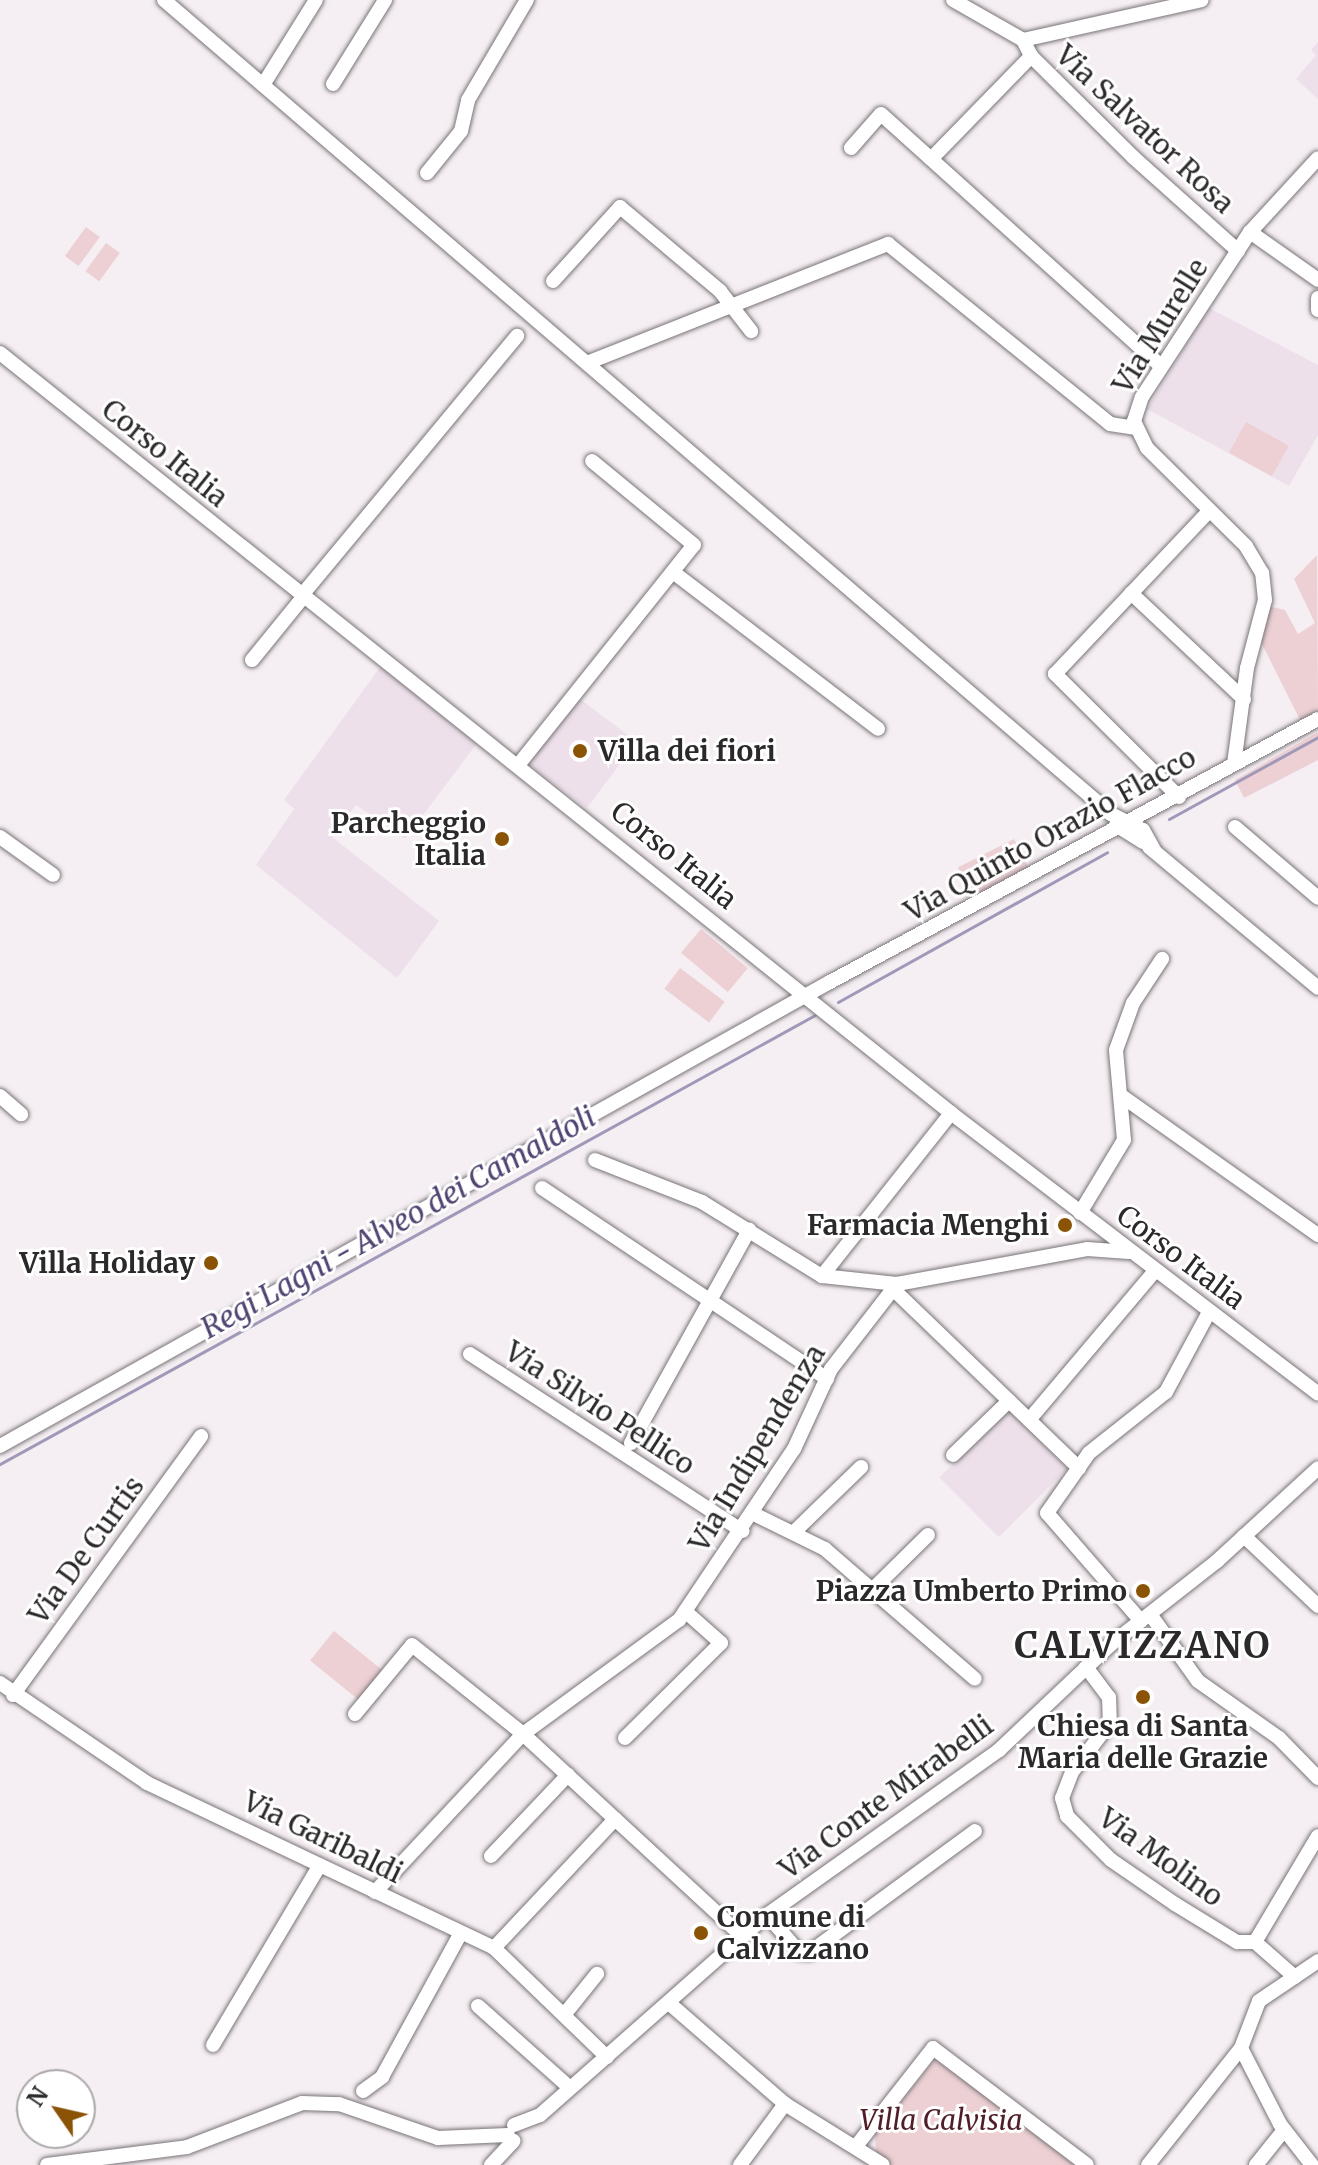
<!DOCTYPE html>
<html>
<head>
<meta charset="utf-8">
<style>
	body { margin:0 }
	#map { position:relative; width:1318px; height:2165px; overflow:hidden; background:#f5eef3; font-family:Merriweather,serif }
	div>[style] { position:absolute }
	.built>* { inset:0; background:#ede0ea; transform-origin:0 0 }
	.green>* { inset:0; background:#ecd0d3; transform-origin:0 0 }
	.stream>* { height:3px; margin:-1.5px; padding:0 1.5px; transform-origin:1.5px; border-radius:1.5px; background:#a098b8 }
	.roads { filter:drop-shadow(0 0 2px #797478) drop-shadow(0 0 2px #797478) }
	.minor>* { height:14px; margin:-7px; padding:0 7px; transform-origin:7px; border-radius:7px; background:#fff }
	.dots>* { width:22px; height:22px; translate:-50% -50%; box-sizing:border-box; border:4px solid #fff; border-radius:50% }
	span { translate:-50% -50%; white-space:nowrap; text-align:center; line-height:1.15; -webkit-text-stroke:6px #fff; paint-order:stroke }
	.street-label { font-size:28px; color:#2c292b }
	.poi-label { font-size:28px; color:#2c292b; font-weight:700 }
	.left { translate:0 -50%; text-align:left }
	.right { translate:-100% -50%; text-align:right }
	.park-label { font-size:28px; color:#501e28; font-style:italic }
	.water-label { font-size:30px; color:#514472; font-style:italic }
	.district-label { font-size:36px; color:#2c292b; font-weight:700; letter-spacing:2px }
	.north { position:absolute; left:16px; top:2069px; width:80px; height:80px; box-sizing:border-box; background:#fff; border:2px solid #aba9aa; border-radius:50%; rotate:304deg; font-size:22px; font-weight:700; line-height:32px; text-align:center; color:#2c292b }
	.north::after { content:''; display:block; margin:auto; width:28px; height:36px; background:#8a5306; clip-path:polygon(50% 0,100% 100%,50% 72%,0 100%) }
</style>
</head>
<body>
<div id="map">
	<div class="built">
		<div style="clip-path:polygon(1318px 42px,1318px 99px,1296px 79px,1316px 55px,1311px 50px)"></div>
		<div style="clip-path:polygon(1209px 308px,1318px 365px,1318px 435px,1289px 486px,1147px 409px)"></div>
		<div style="clip-path:polygon(381px 666px,478px 742px,405px 839px,356px 805px,332px 837px,439px 921px,397px 978px,256px 865px,294px 809px,284px 800px)"></div>
		<div style="left:576px;top:696px;width:76px;height:83px;rotate:37deg"></div>
		<div style="left:1008px;top:1409px;width:84px;height:97px;rotate:45deg"></div>
	</div>
	<div class="green">
		<div style="left:86px;top:227px;width:17px;height:36px;rotate:36deg"></div>
		<div style="left:106px;top:243px;width:17px;height:35px;rotate:36deg"></div>
		<div style="left:1246px;top:422px;width:49px;height:35px;rotate:29deg"></div>
		<div style="clip-path:polygon(1317px 555px,1318px 712px,1301px 722px,1256px 632px,1264px 605px,1285px 610px,1298px 634px,1315px 623px,1294px 579px)"></div>
		<div style="clip-path:polygon(1318px 732px,1318px 760px,1244px 798px,1235px 780px)"></div>
		<div style="left:1014px;top:839px;width:33px;height:63px;rotate:63deg"></div>
		<div style="left:701px;top:929px;width:61px;height:31px;rotate:40deg"></div>
		<div style="left:680px;top:968px;width:56px;height:26px;rotate:37deg"></div>
		<div style="left:334px;top:1631px;width:62px;height:38px;rotate:39deg"></div>
		<div style="clip-path:polygon(935px 2060px,942px 2062px,1076px 2165px,891px 2165px,876px 2152px,875px 2133px)"></div>
	</div>
	<div class="stream">
		<div style="left:1169px;top:819px;width:170px;rotate:-28.8deg"></div>
		<div style="left:838px;top:1002px;width:308px;rotate:-29.1deg"></div>
		<div style="left:0;top:1464px;width:930px;rotate:-28.85deg"></div>
	</div>
	<div class="roads">
		<div class="minor">
			<div style="left:164px;top:0;width:1249px;rotate:40.68deg"></div>
			<div style="left:1111px;top:814px;width:36px;rotate:27deg"></div>
			<div style="left:1143px;top:830px;width:25px;rotate:61deg"></div>
			<div style="left:953px;top:0;width:81px;rotate:29.7deg"></div>
			<div style="left:1023px;top:40px;width:183px;rotate:-12.6deg"></div>
			<div style="left:1023px;top:40px;width:18px;rotate:63deg"></div>
			<div style="left:1031px;top:56px;width:144px;rotate:44.7deg"></div>
			<div style="left:1133px;top:157px;width:141px;rotate:41.8deg"></div>
			<div style="left:333px;top:84px;width:99px;rotate:-58.2deg"></div>
			<div style="left:263px;top:85px;width:100px;rotate:-58.1deg"></div>
			<div style="left:851px;top:148px;width:45px;rotate:-48.6deg"></div>
			<div style="left:881px;top:114px;width:377px;rotate:42deg"></div>
			<div style="left:931px;top:159px;width:144px;rotate:-45.8deg"></div>
			<div style="left:427px;top:173px;width:54px;rotate:-51deg"></div>
			<div style="left:461px;top:131px;width:32px;rotate:-77deg"></div>
			<div style="left:468px;top:100px;width:116px;rotate:-59.5deg"></div>
			<div style="left:1250px;top:232px;width:83px;rotate:35.2deg"></div>
			<div style="left:553px;top:281px;width:100px;rotate:-47.8deg"></div>
			<div style="left:620px;top:207px;width:131px;rotate:40deg"></div>
			<div style="left:720px;top:291px;width:51px;rotate:52.2deg"></div>
			<div style="left:1318px;top:298px;width:12px;rotate:90deg"></div>
			<div style="left:0;top:353px;width:1217px;rotate:38.63deg"></div>
			<div style="left:951px;top:1113px;width:462px;rotate:37.4deg"></div>
			<div style="left:587px;top:363px;width:324px;rotate:-21.6deg"></div>
			<div style="left:888px;top:244px;width:286px;rotate:39deg"></div>
			<div style="left:1110px;top:424px;width:25px;rotate:9deg"></div>
			<div style="left:673px;top:572px;width:258px;rotate:37.4deg"></div>
			<div style="left:1131px;top:593px;width:155px;rotate:43.2deg"></div>
			<div style="left:302px;top:595px;width:337px;rotate:-50.3deg"></div>
			<div style="left:252px;top:660px;width:82px;rotate:-50.9deg"></div>
			<div style="left:519px;top:764px;width:280px;rotate:-51.4deg"></div>
			<div style="left:694px;top:545px;width:132px;rotate:-140.5deg"></div>
			<div style="left:1234px;top:764px;width:97px;rotate:-82.3deg"></div>
			<div style="left:1247px;top:668px;width:70px;rotate:-75.2deg"></div>
			<div style="left:1265px;top:600px;width:27px;rotate:-96deg"></div>
			<div style="left:1262px;top:573px;width:31px;rotate:-121deg"></div>
			<div style="left:1246px;top:546px;width:139px;rotate:-135.3deg"></div>
			<div style="left:1147px;top:448px;width:30px;rotate:-116deg"></div>
			<div style="left:1134px;top:421px;width:25px;rotate:-72deg"></div>
			<div style="left:1142px;top:397px;width:197px;rotate:-56.8deg"></div>
			<div style="left:1250px;top:232px;width:100px;rotate:-47.4deg"></div>
			<div style="left:1179px;top:797px;width:175px;rotate:-135.2deg"></div>
			<div style="left:1055px;top:674px;width:224px;rotate:-46.6deg"></div>
			<div style="left:1116px;top:825px;width:32px;rotate:32deg"></div>
			<div style="left:1235px;top:827px;width:109px;rotate:40.5deg"></div>
			<div style="left:0;top:837px;width:65px;rotate:35.6deg"></div>
			<div style="left:1149px;top:847px;width:220px;rotate:39.8deg"></div>
			<div style="left:0;top:1096px;width:28px;rotate:41deg"></div>
			<div style="left:1123px;top:1097px;width:239px;rotate:35.3deg"></div>
			<div style="left:595px;top:1160px;width:115px;rotate:21.4deg"></div>
			<div style="left:702px;top:1202px;width:141px;rotate:31.7deg"></div>
			<div style="left:822px;top:1276px;width:75px;rotate:6.1deg"></div>
			<div style="left:897px;top:1284px;width:193px;rotate:-10.4deg"></div>
			<div style="left:1087px;top:1249px;width:42px;rotate:4.1deg"></div>
			<div style="left:542px;top:1188px;width:343px;rotate:33.8deg"></div>
			<div style="left:1080px;top:1213px;width:85px;rotate:-58.9deg"></div>
			<div style="left:1124px;top:1140px;width:90px;rotate:-95.1deg"></div>
			<div style="left:1116px;top:1050px;width:50px;rotate:-70.1deg"></div>
			<div style="left:1133px;top:1003px;width:53px;rotate:-56.6deg"></div>
			<div style="left:822px;top:1276px;width:208px;rotate:-51.6deg"></div>
			<div style="left:894px;top:1290px;width:257px;rotate:43.9deg"></div>
			<div style="left:470px;top:1354px;width:325px;rotate:33deg"></div>
			<div style="left:1029px;top:1420px;width:195px;rotate:-49.8deg"></div>
			<div style="left:631px;top:1443px;width:244px;rotate:-61deg"></div>
			<div style="left:0;top:1446px;width:951px;rotate:-29.21deg"></div>
			<div style="left:830px;top:982px;width:554px;rotate:-28.32deg"></div>
			<div style="left:953px;top:1455px;width:78px;rotate:-44deg"></div>
			<div style="left:754px;top:1514px;width:79px;rotate:26.2deg"></div>
			<div style="left:825px;top:1549px;width:198px;rotate:40.9deg"></div>
			<div style="left:793px;top:1533px;width:95px;rotate:-44.1deg"></div>
			<div style="left:1244px;top:1536px;width:102px;rotate:43.4deg"></div>
			<div style="left:873px;top:1589px;width:77px;rotate:-44.5deg"></div>
			<div style="left:1150px;top:1614px;width:82px;rotate:54.4deg"></div>
			<div style="left:1198px;top:1681px;width:99px;rotate:35.1deg"></div>
			<div style="left:1279px;top:1738px;width:56px;rotate:45.7deg"></div>
			<div style="left:1141px;top:1621px;width:143px;rotate:-131deg"></div>
			<div style="left:1047px;top:1513px;width:73px;rotate:-55deg"></div>
			<div style="left:1089px;top:1453px;width:98px;rotate:-38.4deg"></div>
			<div style="left:1166px;top:1392px;width:91px;rotate:-61.7deg"></div>
			<div style="left:1086px;top:1667px;width:38px;rotate:53deg"></div>
			<div style="left:1109px;top:1697px;width:26px;rotate:88deg"></div>
			<div style="left:1110px;top:1723px;width:62px;rotate:127.8deg"></div>
			<div style="left:1072px;top:1772px;width:28px;rotate:111deg"></div>
			<div style="left:1062px;top:1798px;width:19px;rotate:74deg"></div>
			<div style="left:1067px;top:1816px;width:62px;rotate:45deg"></div>
			<div style="left:1111px;top:1860px;width:78px;rotate:34.5deg"></div>
			<div style="left:1175px;top:1904px;width:73px;rotate:31.5deg"></div>
			<div style="left:1237px;top:1942px;width:18px"></div>
			<div style="left:0;top:1683px;width:178px;rotate:34.2deg"></div>
			<div style="left:147px;top:1783px;width:384px;rotate:25.4deg"></div>
			<div style="left:494px;top:1948px;width:157px;rotate:44deg"></div>
			<div style="left:13px;top:1695px;width:320px;rotate:-54deg"></div>
			<div style="left:355px;top:1714px;width:89px;rotate:-50.4deg"></div>
			<div style="left:412px;top:1645px;width:142px;rotate:38.7deg"></div>
			<div style="left:523px;top:1734px;width:298px;rotate:42.7deg"></div>
			<div style="left:625px;top:1738px;width:135px;rotate:-44.7deg"></div>
			<div style="left:721px;top:1643px;width:48px;rotate:-138.4deg"></div>
			<div style="left:491px;top:1856px;width:112px;rotate:-46.5deg"></div>
			<div style="left:375px;top:1892px;width:216px;rotate:-46.9deg"></div>
			<div style="left:523px;top:1734px;width:193px;rotate:-36.2deg"></div>
			<div style="left:679px;top:1620px;width:206px;rotate:-56.1deg"></div>
			<div style="left:794px;top:1449px;width:88px;rotate:-65.2deg"></div>
			<div style="left:831px;top:1369px;width:108px;rotate:-52.2deg"></div>
			<div style="left:767px;top:1915px;width:49px;rotate:49.1deg"></div>
			<div style="left:799px;top:1952px;width:10px;rotate:6deg"></div>
			<div style="left:809px;top:1953px;width:206px;rotate:-36.3deg"></div>
			<div style="left:1255px;top:1942px;width:123px;rotate:-59.3deg"></div>
			<div style="left:1255px;top:1942px;width:53px;rotate:41.2deg"></div>
			<div style="left:494px;top:1948px;width:177px;rotate:-46.8deg"></div>
			<div style="left:670px;top:2004px;width:152px;rotate:41deg"></div>
			<div style="left:785px;top:2104px;width:115px;rotate:31.9deg"></div>
			<div style="left:478px;top:2006px;width:123px;rotate:41.7deg"></div>
			<div style="left:564px;top:2015px;width:53px;rotate:-51.2deg"></div>
			<div style="left:213px;top:2045px;width:209px;rotate:-59.3deg"></div>
			<div style="left:363px;top:2091px;width:24px;rotate:-36deg"></div>
			<div style="left:382px;top:2077px;width:164px;rotate:-61.3deg"></div>
			<div style="left:514px;top:2125px;width:28px;rotate:-21deg"></div>
			<div style="left:540px;top:2115px;width:303px;rotate:-41.4deg"></div>
			<div style="left:767px;top:1915px;width:285px;rotate:-35.4deg"></div>
			<div style="left:999px;top:1750px;width:153px;rotate:-43.4deg"></div>
			<div style="left:1110px;top:1645px;width:136px;rotate:-38.1deg"></div>
			<div style="left:1217px;top:1561px;width:137px;rotate:-42.6deg"></div>
			<div style="left:857px;top:2145px;width:123px;rotate:-51.9deg"></div>
			<div style="left:933px;top:2048px;width:193px;rotate:37.2deg"></div>
			<div style="left:47px;top:2165px;width:141px;rotate:-7.3deg"></div>
			<div style="left:187px;top:2147px;width:123px;rotate:-20.9deg"></div>
			<div style="left:302px;top:2103px;width:37px;rotate:2deg"></div>
			<div style="left:339px;top:2104px;width:105px;rotate:19deg"></div>
			<div style="left:438px;top:2138px;width:70px;rotate:-2.5deg"></div>
			<div style="left:491px;top:2165px;width:33px;rotate:-47deg"></div>
			<div style="left:740px;top:2165px;width:76px;rotate:-53.6deg"></div>
			<div style="left:1148px;top:2165px;width:149px;rotate:-51.5deg"></div>
			<div style="left:1256px;top:2165px;width:45px;rotate:-51.3deg"></div>
			<div style="left:1312px;top:2165px;width:52px;rotate:-128deg"></div>
			<div style="left:1280px;top:2124px;width:85px;rotate:-117.2deg"></div>
			<div style="left:1241px;top:2048px;width:50px;rotate:-69deg"></div>
			<div style="left:1259px;top:2001px;width:71px;rotate:-34.1deg"></div>
		</div>
	</div>
	<div class="dots">
		<div style="left:580px;top:751px;background:#8a5306"></div>
		<div style="left:502px;top:839px;background:#8a5306"></div>
		<div style="left:1065px;top:1225px;background:#8a5306"></div>
		<div style="left:211px;top:1263px;background:#8a5306"></div>
		<div style="left:1143px;top:1591px;background:#8a5306"></div>
		<div style="left:1143px;top:1697px;background:#8a5306"></div>
		<div style="left:701px;top:1933px;background:#8a5306"></div>
	</div>
	<div class="street-label">
		<span style="left:1145px;top:129px;rotate:43deg">Via Salvator Rosa</span>
		<span style="left:1160px;top:326px;rotate:-58deg">Via Murelle</span>
		<span style="left:165px;top:453px;rotate:39deg">Corso Italia</span>
		<span style="left:1050px;top:834px;rotate:-29deg">Via Quinto Orazio Flacco</span>
		<span style="left:674px;top:855px;rotate:39deg">Corso Italia</span>
		<span style="left:1181px;top:1257px;rotate:37deg">Corso Italia</span>
		<span style="left:600px;top:1408px;rotate:33deg">Via Silvio Pellico</span>
		<span style="left:757px;top:1448px;rotate:-59deg">Via Indipendenza</span>
		<span style="left:86px;top:1550px;rotate:-54deg">Via De Curtis</span>
		<span style="left:886px;top:1797px;rotate:-36deg">Via Conte Mirabelli</span>
		<span style="left:323px;top:1837px;rotate:26deg">Via Garibaldi</span>
		<span style="left:1161px;top:1857px;rotate:36deg">Via Molino</span>
	</div>
	<div class="poi-label">
		<span class="left" style="left:598px;top:751px">Villa dei fiori</span>
		<span class="right" style="left:486px;top:839px">Parcheggio<br>Italia</span>
		<span class="right" style="left:1049px;top:1225px">Farmacia Menghi</span>
		<span class="right" style="left:195px;top:1263px">Villa Holiday</span>
		<span class="right" style="left:1127px;top:1591px">Piazza Umberto Primo</span>
		<span style="left:1143px;top:1742px">Chiesa di Santa<br>Maria delle Grazie</span>
		<span class="left" style="left:717px;top:1933px">Comune di<br>Calvizzano</span>
	</div>
	<div class="park-label">
		<span style="left:941px;top:2120px">Villa Calvisia</span>
	</div>
	<div class="water-label">
		<span style="left:398px;top:1222px;rotate:-29deg">Regi Lagni - Alveo dei Camaldoli</span>
	</div>
	<div class="district-label">
		<span style="left:1143px;top:1646px">CALVIZZANO</span>
	</div>
	<div class="north">N</div>
</div>
</body>
</html>
